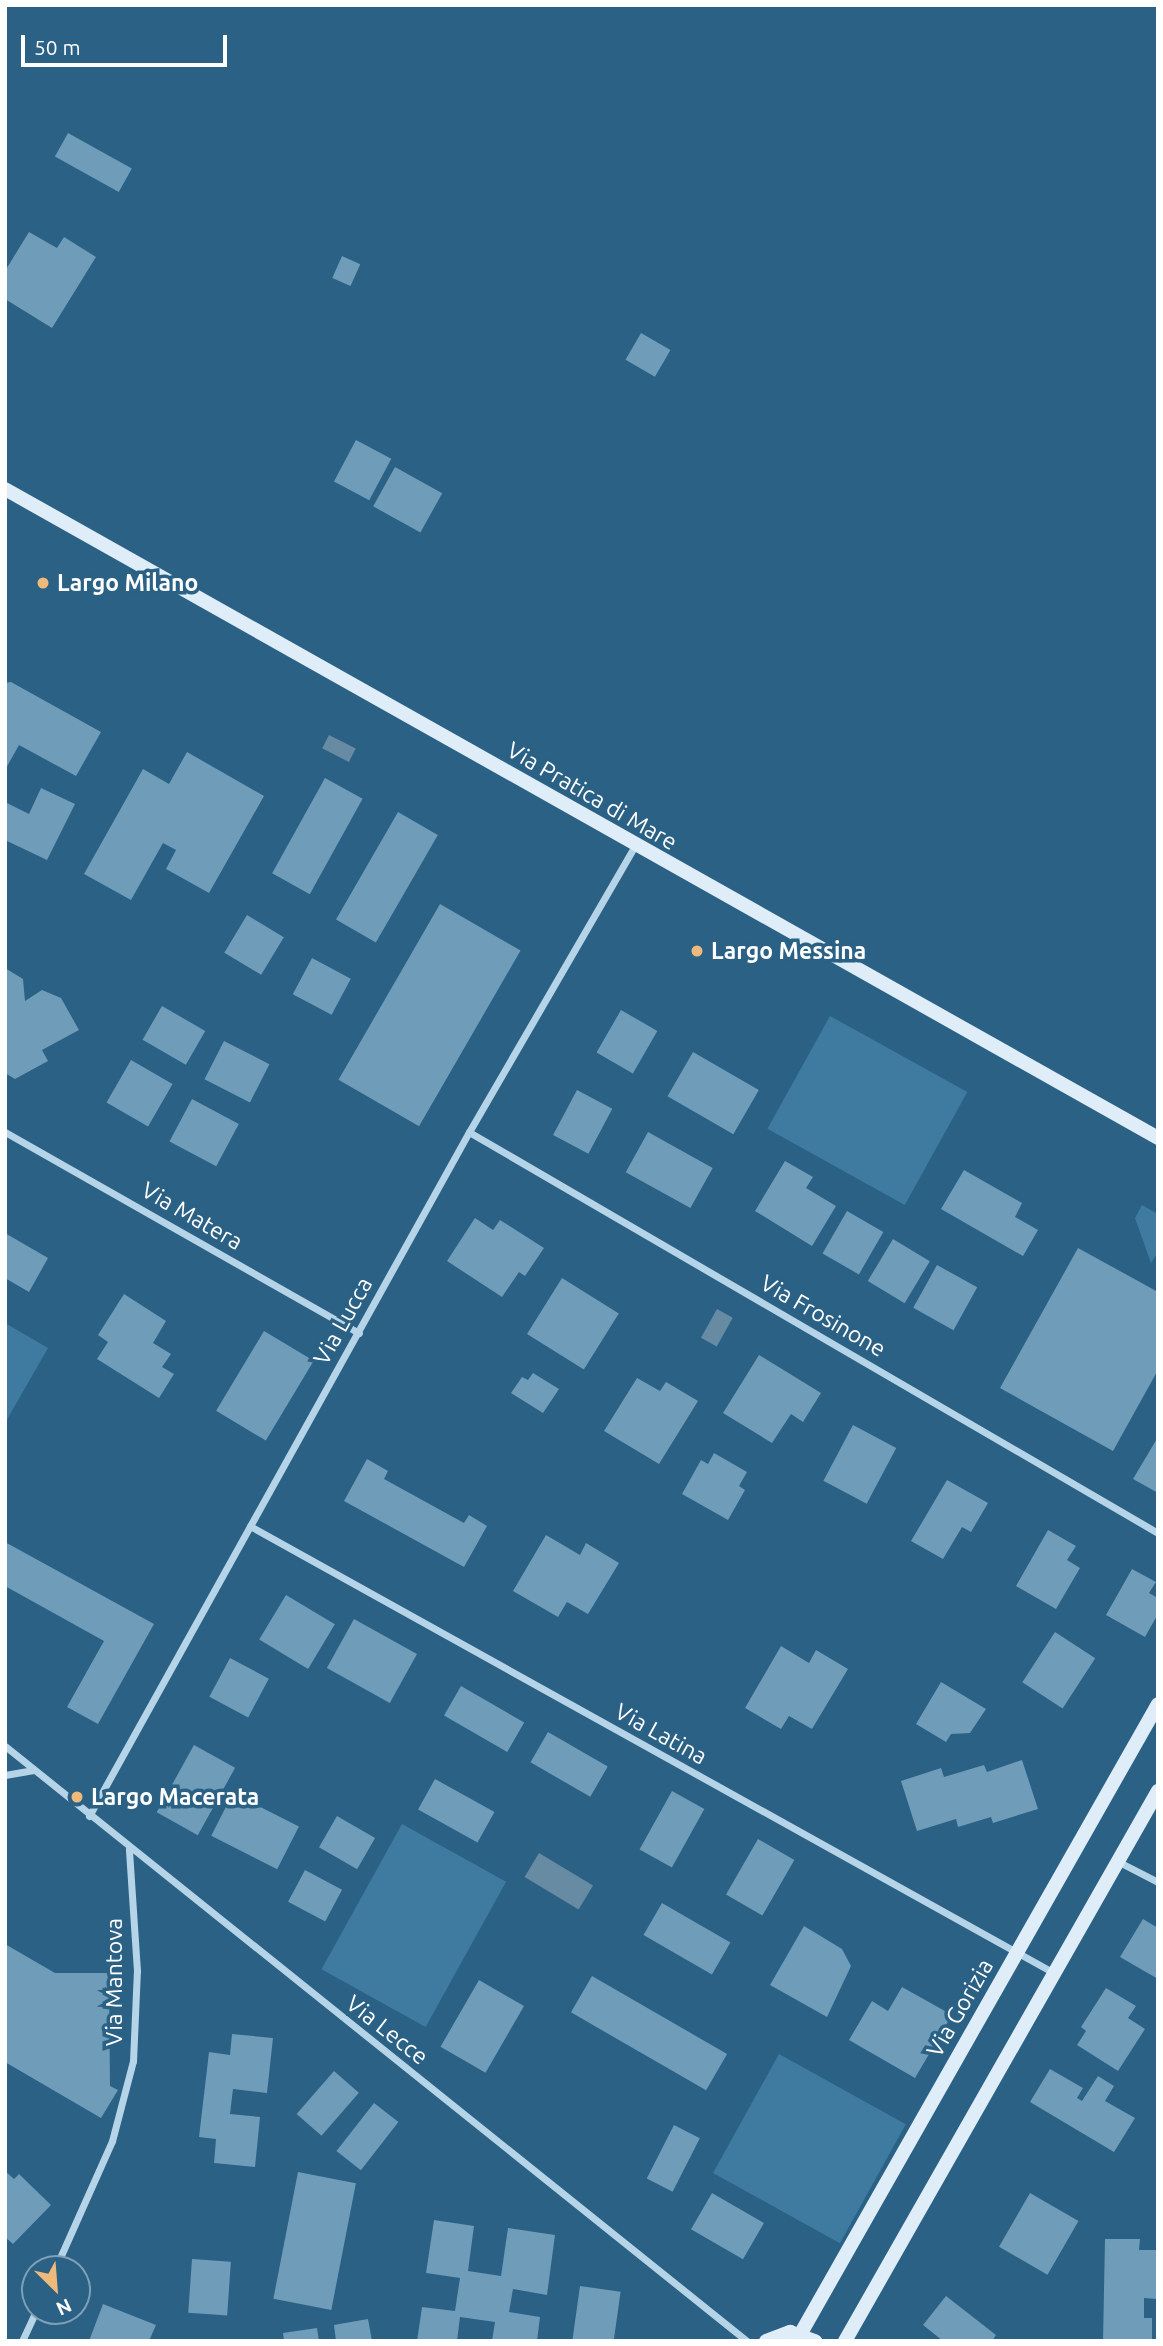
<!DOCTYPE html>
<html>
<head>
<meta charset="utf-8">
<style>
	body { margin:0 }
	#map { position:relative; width:1163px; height:2346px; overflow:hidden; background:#2a6185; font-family:Ubuntu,sans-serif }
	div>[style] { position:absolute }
	.green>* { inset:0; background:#3f7ba1; transform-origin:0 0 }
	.water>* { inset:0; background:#678ba3; transform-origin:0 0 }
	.building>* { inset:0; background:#6e9cb9; transform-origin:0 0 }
	.street>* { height:7px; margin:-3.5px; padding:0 3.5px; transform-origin:3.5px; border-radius:3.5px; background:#b5d4e7 }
	.secondary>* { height:14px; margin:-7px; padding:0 7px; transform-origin:7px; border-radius:7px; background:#deedf7 }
	.dots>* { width:19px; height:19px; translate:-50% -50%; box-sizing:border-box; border:4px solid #2a6185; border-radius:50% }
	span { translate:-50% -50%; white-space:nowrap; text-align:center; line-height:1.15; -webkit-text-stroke:7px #2a6185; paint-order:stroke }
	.poi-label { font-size:23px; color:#fff; font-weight:700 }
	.left { translate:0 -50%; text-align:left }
	.street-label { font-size:23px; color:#fff }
	.frame { position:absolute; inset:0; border:7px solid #fff; pointer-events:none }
	.north { position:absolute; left:21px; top:2255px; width:70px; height:70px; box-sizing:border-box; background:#2a6185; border:2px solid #7fa0b6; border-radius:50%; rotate:155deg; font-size:19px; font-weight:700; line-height:28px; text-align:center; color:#fff }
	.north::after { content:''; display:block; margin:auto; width:24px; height:32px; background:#eeba7c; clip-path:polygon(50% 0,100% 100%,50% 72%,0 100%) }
	.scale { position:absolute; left:21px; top:35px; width:206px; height:32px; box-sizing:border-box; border:4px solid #fff; border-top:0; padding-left:9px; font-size:21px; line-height:24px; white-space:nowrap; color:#fff; -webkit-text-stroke:5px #2a6185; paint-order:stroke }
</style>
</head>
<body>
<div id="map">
	<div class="green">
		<div style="left:830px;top:1016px;width:157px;height:129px;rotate:29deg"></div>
		<div style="clip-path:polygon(1142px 1205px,1158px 1214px,1158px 1252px,1151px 1263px,1135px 1218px)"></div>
		<div style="clip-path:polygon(5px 1323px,48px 1348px,5px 1423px)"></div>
		<div style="left:402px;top:1824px;width:119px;height:166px;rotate:29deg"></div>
		<div style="left:779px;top:2054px;width:145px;height:136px;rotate:29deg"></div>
	</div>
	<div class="water">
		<div style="left:329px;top:735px;width:30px;height:15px;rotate:27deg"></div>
		<div style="left:717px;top:1309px;width:18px;height:33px;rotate:29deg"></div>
		<div style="left:539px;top:1853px;width:63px;height:28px;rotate:31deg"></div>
	</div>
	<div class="building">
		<div style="left:68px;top:133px;width:73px;height:27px;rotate:29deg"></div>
		<div style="clip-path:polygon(29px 232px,57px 248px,64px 237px,96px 257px,52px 328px,5px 299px,5px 271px)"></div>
		<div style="left:342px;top:256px;width:20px;height:24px;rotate:24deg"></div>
		<div style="left:641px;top:333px;width:34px;height:31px;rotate:30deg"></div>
		<div style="left:356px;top:440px;width:40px;height:47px;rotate:28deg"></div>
		<div style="left:395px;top:467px;width:54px;height:45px;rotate:29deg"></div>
		<div style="clip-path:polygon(11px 682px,101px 732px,76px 776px,19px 745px,5px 770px,5px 683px)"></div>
		<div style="clip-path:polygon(187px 752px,264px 796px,209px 893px,166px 869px,176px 850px,163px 843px,131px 900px,84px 874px,143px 769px,169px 784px)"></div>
		<div style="left:325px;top:778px;width:43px;height:109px;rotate:29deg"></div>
		<div style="clip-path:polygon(41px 788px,75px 804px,47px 860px,5px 840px,5px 802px,29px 814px)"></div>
		<div style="left:398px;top:812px;width:46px;height:124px;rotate:30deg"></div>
		<div style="left:440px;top:904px;width:93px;height:203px;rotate:30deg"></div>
		<div style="left:247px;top:915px;width:43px;height:44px;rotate:31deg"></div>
		<div style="left:312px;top:958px;width:44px;height:41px;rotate:28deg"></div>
		<div style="clip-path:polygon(5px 968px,23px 979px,25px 1001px,42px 990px,61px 998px,79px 1030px,42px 1050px,48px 1061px,15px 1079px,5px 1073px)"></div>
		<div style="left:162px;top:1006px;width:50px;height:39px;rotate:30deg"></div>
		<div style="left:621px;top:1010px;width:42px;height:49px;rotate:30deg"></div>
		<div style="left:224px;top:1041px;width:51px;height:43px;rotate:27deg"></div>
		<div style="left:693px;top:1052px;width:76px;height:51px;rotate:30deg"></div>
		<div style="left:131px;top:1060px;width:48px;height:49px;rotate:30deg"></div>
		<div style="left:577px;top:1090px;width:40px;height:51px;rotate:28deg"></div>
		<div style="left:192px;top:1099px;width:53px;height:48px;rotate:28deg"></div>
		<div style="left:648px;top:1132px;width:74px;height:46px;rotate:29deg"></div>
		<div style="clip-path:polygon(785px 1161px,813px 1177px,806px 1188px,836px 1206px,812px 1246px,755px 1211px)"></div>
		<div style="clip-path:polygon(964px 1170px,1022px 1203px,1015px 1217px,1038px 1230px,1023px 1256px,941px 1209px)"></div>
		<div style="left:847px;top:1211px;width:42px;height:49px;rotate:30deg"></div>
		<div style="clip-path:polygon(475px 1218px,493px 1230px,500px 1220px,544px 1248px,525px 1276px,519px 1272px,502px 1297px,447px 1261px)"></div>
		<div style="clip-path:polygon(5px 1233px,48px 1258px,29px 1292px,5px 1278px)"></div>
		<div style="left:893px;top:1239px;width:43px;height:49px;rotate:31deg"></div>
		<div style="clip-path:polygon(1078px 1248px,1158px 1292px,1158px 1370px,1113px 1451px,1000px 1388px)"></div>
		<div style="left:937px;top:1265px;width:46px;height:49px;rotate:29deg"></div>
		<div style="left:562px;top:1278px;width:67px;height:66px;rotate:32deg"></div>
		<div style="clip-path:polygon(124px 1294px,166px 1321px,153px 1343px,171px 1354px,162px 1367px,174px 1374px,159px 1398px,97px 1359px,108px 1342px,98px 1335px)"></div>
		<div style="left:264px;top:1331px;width:58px;height:93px;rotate:31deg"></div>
		<div style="clip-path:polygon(759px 1355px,821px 1393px,803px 1422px,791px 1414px,772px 1443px,723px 1413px)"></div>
		<div style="clip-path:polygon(533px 1373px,559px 1389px,543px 1413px,511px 1393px,522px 1377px,528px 1380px)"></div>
		<div style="clip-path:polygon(637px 1378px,660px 1391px,666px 1382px,698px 1401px,659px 1464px,604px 1431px)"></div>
		<div style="left:853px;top:1425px;width:49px;height:63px;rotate:28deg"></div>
		<div style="clip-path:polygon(1158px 1437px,1158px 1493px,1133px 1479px)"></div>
		<div style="clip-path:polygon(714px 1453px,747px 1472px,739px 1486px,745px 1490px,728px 1520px,682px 1494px,701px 1460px,708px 1464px)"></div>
		<div style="clip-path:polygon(367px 1459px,388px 1471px,384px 1479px,464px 1523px,469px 1515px,487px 1526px,464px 1567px,344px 1501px)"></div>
		<div style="clip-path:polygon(947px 1480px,988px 1503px,971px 1532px,962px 1527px,943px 1559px,911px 1541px)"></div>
		<div style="clip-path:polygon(1048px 1530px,1076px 1546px,1067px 1560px,1080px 1568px,1056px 1609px,1016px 1586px)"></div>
		<div style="clip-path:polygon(546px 1535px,580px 1555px,586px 1543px,619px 1563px,588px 1614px,567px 1602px,558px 1617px,513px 1591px)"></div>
		<div style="clip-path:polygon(5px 1542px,154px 1624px,98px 1724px,67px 1707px,104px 1641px,5px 1586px)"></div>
		<div style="clip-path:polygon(1132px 1569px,1156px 1582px,1149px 1593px,1158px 1598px,1158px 1614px,1145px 1637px,1106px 1615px)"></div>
		<div style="left:286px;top:1595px;width:57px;height:52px;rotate:31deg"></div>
		<div style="left:354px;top:1619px;width:72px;height:56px;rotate:29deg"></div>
		<div style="left:1055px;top:1632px;width:48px;height:60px;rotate:33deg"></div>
		<div style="clip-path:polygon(781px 1646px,809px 1663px,816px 1650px,848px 1669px,812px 1729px,789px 1716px,781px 1729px,745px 1708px)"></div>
		<div style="left:230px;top:1658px;width:44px;height:44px;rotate:28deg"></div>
		<div style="clip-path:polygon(941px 1682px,986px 1709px,970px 1733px,951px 1734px,946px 1742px,916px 1724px)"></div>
		<div style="left:461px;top:1686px;width:73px;height:34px;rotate:30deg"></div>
		<div style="left:548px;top:1732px;width:69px;height:35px;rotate:30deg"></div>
		<div style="left:194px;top:1745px;width:47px;height:77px;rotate:29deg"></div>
		<div style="clip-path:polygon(1022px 1760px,1038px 1809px,993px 1823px,991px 1817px,958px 1827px,956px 1819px,917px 1831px,901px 1781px,941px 1768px,944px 1777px,984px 1765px,987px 1772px)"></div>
		<div style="left:435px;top:1779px;width:68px;height:35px;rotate:29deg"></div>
		<div style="left:672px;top:1791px;width:37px;height:67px;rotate:29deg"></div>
		<div style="left:233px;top:1793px;width:74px;height:48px;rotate:27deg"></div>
		<div style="left:337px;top:1816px;width:44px;height:36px;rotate:30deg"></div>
		<div style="left:758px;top:1839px;width:42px;height:64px;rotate:30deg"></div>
		<div style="left:305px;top:1870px;width:42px;height:36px;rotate:28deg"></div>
		<div style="left:662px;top:1903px;width:79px;height:37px;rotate:30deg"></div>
		<div style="clip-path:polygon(1143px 1919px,1158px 1928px,1158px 1979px,1120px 1957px)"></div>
		<div style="clip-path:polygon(804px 1926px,842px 1949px,851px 1966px,827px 2017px,770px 1985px)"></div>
		<div style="clip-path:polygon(5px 1944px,55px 1973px,109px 1973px,110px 2086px,118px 2090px,101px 2118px,5px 2062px)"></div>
		<div style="left:592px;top:1976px;width:156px;height:42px;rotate:30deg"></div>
		<div style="left:479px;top:1980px;width:52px;height:77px;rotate:30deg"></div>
		<div style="clip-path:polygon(902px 1987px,952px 2015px,915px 2078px,849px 2040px,872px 2001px,888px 2011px)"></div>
		<div style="clip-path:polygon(1106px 1988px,1136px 2006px,1128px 2018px,1145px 2029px,1118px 2071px,1077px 2045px,1086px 2031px,1081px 2027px)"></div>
		<div style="clip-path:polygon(232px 2034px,273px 2038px,267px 2093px,233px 2089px,230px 2114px,260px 2117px,255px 2167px,214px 2163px,216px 2139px,199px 2137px,209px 2052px,230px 2055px)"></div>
		<div style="clip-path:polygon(1050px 2069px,1083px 2088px,1077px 2098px,1082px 2101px,1098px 2076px,1114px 2086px,1105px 2101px,1135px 2118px,1114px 2152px,1030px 2102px)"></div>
		<div style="left:334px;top:2071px;width:33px;height:57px;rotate:41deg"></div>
		<div style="left:374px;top:2103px;width:31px;height:61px;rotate:38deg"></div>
		<div style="left:674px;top:2125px;width:29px;height:60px;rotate:27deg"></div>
		<div style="clip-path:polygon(5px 2171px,14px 2179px,19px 2174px,51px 2205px,13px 2244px,5px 2237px)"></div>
		<div style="left:298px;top:2172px;width:59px;height:129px;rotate:11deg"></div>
		<div style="left:712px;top:2193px;width:60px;height:42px;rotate:30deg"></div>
		<div style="left:1030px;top:2193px;width:56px;height:62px;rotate:30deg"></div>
		<div style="clip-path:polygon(434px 2220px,474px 2226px,468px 2271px,501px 2276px,508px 2228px,555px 2235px,547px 2295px,513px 2289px,509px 2312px,540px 2317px,537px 2341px,492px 2341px,495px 2322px,460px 2317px,457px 2341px,417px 2341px,422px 2307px,455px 2311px,460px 2278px,426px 2273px)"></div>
		<div style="clip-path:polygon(1105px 2239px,1140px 2239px,1139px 2250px,1157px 2250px,1156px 2299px,1144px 2298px,1144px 2318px,1152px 2318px,1152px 2341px,1103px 2341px)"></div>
		<div style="left:192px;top:2259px;width:39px;height:54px;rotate:4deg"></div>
		<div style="left:580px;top:2286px;width:41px;height:56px;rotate:8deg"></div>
		<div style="clip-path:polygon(946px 2296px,996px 2335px,992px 2341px,943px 2341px,923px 2325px)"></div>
		<div style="clip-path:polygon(103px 2304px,156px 2325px,149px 2341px,89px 2341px)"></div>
		<div style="clip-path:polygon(368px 2319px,372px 2341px,336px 2341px,334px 2325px)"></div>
		<div style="clip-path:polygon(317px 2328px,319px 2341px,284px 2341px,283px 2333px)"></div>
	</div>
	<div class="street">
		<div style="left:5px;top:1132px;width:407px;rotate:29.6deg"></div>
		<div style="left:469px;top:1132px;width:797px;rotate:30.2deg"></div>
		<div style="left:250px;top:1526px;width:920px;rotate:29.07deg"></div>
		<div style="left:5px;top:1746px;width:951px;rotate:38.73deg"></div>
		<div style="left:5px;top:1775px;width:29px;rotate:-10deg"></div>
		<div style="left:89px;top:1816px;width:782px;rotate:-60.95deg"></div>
		<div style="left:469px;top:1132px;width:329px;rotate:-59.9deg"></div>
		<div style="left:1119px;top:1862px;width:44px;rotate:27.1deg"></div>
		<div style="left:55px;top:2269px;width:140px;rotate:-66deg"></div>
		<div style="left:112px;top:2141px;width:83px;rotate:-75.3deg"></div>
		<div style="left:133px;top:2061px;width:90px;rotate:-87.5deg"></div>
		<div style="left:137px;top:1971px;width:122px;rotate:-93.8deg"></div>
		<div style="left:22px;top:2341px;width:33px;rotate:-65deg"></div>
	</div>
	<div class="secondary">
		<div style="left:5px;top:489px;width:1323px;rotate:29.37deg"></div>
		<div style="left:801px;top:2333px;width:723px;rotate:-60.42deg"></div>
		<div style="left:766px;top:2341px;width:26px;rotate:-21deg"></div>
		<div style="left:790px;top:2332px;width:27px;rotate:20deg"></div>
		<div style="left:845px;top:2341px;width:633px;rotate:-60.36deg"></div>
	</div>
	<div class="dots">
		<div style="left:43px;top:583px;background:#eeba7c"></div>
		<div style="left:697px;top:951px;background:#eeba7c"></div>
		<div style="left:77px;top:1797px;background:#eeba7c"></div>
	</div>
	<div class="poi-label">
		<span class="left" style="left:57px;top:583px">Largo Milano</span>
		<span class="left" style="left:711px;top:951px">Largo Messina</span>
		<span class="left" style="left:91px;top:1797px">Largo Macerata</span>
	</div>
	<div class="street-label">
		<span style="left:592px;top:796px;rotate:30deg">Via Pratica di Mare</span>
		<span style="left:192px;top:1216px;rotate:30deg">Via Matera</span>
		<span style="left:823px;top:1316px;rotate:30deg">Via Frosinone</span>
		<span style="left:343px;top:1321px;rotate:-61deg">Via Lucca</span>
		<span style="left:661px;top:1734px;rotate:29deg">Via Latina</span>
		<span style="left:114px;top:1982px;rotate:-90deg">Via Mantova</span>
		<span style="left:960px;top:2008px;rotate:-60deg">Via Gorizia</span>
		<span style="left:387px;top:2030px;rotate:38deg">Via Lecce</span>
	</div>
	<div class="frame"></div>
	<div class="north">N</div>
	<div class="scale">50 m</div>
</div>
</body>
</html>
